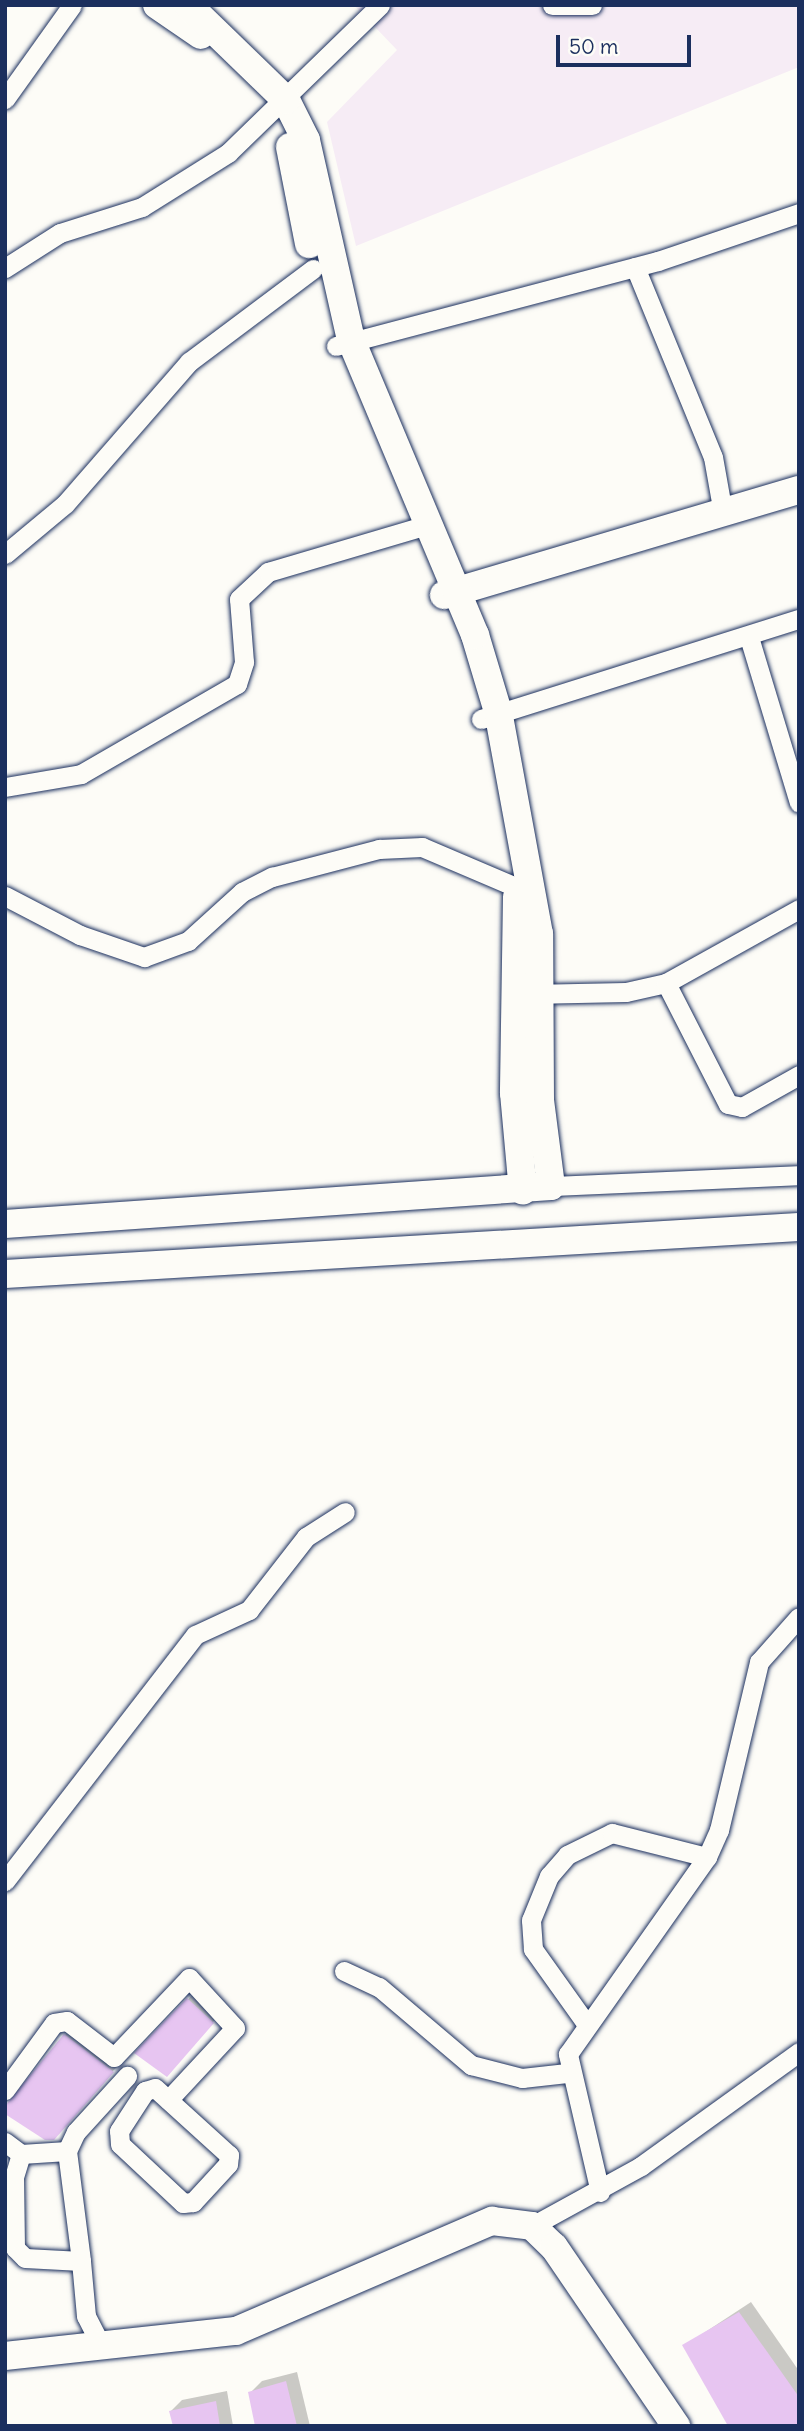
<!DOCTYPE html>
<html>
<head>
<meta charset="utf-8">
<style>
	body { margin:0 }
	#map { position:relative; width:804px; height:2431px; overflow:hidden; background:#fdfcf7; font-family:Delius,sans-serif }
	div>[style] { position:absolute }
	.built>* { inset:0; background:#f6ecf5 }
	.shadow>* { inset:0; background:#0003 }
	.building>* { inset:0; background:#e7c5f1 }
	.roads { filter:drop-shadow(0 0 2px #1b2f5e) drop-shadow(0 0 2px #1b2f5e) }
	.street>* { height:19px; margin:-9.5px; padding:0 9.5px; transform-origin:9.5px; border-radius:9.5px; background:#fdfcf7 }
	.secondary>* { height:28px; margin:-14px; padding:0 14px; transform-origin:14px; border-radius:14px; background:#fdfcf7 }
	span { translate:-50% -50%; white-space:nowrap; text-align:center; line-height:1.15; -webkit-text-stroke:5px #fdfcf7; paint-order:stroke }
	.frame { position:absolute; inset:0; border:7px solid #1b2f5e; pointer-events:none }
	.scale { position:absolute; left:556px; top:35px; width:135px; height:32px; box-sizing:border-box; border:4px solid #1b2f5e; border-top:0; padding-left:9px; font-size:21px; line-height:24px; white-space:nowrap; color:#1b2f5e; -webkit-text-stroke:5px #fdfcf7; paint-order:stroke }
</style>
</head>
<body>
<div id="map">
	<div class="built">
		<div style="clip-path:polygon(354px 5px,799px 5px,799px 67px,356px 246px,327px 122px,397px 50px)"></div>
	</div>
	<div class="shadow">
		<div style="clip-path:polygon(196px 1991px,220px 2014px,175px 2066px,137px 2053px)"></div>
		<div style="clip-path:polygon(76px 2024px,124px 2060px,45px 2138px,65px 2035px)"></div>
		<div style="clip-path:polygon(751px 2302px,799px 2371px,799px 2426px,684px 2346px)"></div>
		<div style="clip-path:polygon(297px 2372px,310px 2426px,256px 2426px,250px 2393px,262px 2381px)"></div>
		<div style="clip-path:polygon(227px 2391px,233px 2426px,175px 2426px,171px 2411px,182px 2400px)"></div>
	</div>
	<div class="building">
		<div style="clip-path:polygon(187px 1998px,214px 2023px,167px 2077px,134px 2053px)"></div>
		<div style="clip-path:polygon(64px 2034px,114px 2072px,54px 2140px,45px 2140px,5px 2114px,5px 2106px)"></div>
		<div style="clip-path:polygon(739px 2312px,799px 2397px,799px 2426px,728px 2426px,682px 2345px)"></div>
		<div style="clip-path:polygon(286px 2381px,297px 2426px,255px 2426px,248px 2392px)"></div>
		<div style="clip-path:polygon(216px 2401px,220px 2426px,173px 2426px,169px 2411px)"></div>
	</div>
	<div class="roads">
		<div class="street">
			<div style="left:552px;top:5px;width:40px"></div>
			<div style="left:5px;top:99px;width:115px;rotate:-54.5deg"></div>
			<div style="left:635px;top:267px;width:205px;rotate:67.7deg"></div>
			<div style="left:713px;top:457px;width:57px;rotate:79.9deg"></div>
			<div style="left:5px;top:268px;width:65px;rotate:-32.5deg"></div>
			<div style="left:60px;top:233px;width:86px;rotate:-17.6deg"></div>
			<div style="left:142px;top:207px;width:102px;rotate:-32.1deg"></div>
			<div style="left:228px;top:153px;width:212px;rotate:-44.2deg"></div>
			<div style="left:336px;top:346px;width:333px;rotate:-14.8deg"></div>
			<div style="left:658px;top:261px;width:149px;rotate:-18.8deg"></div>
			<div style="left:5px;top:554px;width:78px;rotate:-39.8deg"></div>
			<div style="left:65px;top:504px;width:189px;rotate:-48.9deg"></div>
			<div style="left:189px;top:362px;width:155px;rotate:-36.9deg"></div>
			<div style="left:749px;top:637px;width:173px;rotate:73.2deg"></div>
			<div style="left:481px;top:719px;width:333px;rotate:-17.5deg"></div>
			<div style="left:5px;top:787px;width:77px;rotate:-9.7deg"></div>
			<div style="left:81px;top:774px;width:180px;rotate:-30deg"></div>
			<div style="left:237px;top:684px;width:23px;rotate:-72deg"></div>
			<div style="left:244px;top:662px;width:63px;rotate:-94.5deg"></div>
			<div style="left:239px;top:599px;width:40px;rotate:-43deg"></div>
			<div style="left:268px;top:572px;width:169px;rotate:-16.5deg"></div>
			<div style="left:5px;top:896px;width:85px;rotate:27.5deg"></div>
			<div style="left:80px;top:935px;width:68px;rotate:19deg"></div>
			<div style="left:144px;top:957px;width:47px;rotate:-20deg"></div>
			<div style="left:188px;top:941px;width:73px;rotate:-42.2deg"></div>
			<div style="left:242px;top:892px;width:34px;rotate:-27deg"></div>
			<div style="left:272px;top:877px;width:111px;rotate:-14.7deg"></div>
			<div style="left:379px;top:849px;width:43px;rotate:-2.7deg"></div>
			<div style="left:422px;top:847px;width:102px;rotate:23.1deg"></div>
			<div style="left:666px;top:983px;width:136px;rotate:62.9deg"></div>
			<div style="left:728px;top:1104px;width:14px;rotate:12deg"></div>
			<div style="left:742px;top:1107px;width:65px;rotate:-29.3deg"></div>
			<div style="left:529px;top:994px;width:97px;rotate:-1.2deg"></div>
			<div style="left:626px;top:992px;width:41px;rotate:-12.7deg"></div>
			<div style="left:666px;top:983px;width:152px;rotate:-29.1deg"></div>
			<div style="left:551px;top:1186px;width:248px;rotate:-2.5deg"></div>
			<div style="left:5px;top:1881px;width:311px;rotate:-52.3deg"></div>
			<div style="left:195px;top:1635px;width:60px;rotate:-24.8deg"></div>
			<div style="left:249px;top:1610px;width:93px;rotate:-52deg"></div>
			<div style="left:306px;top:1537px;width:46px;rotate:-32.7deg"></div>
			<div style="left:344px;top:1971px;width:38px;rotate:25deg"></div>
			<div style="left:379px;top:1987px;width:121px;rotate:40.3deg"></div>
			<div style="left:471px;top:2065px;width:53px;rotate:14.3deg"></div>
			<div style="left:522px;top:2078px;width:45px;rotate:-6.3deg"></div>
			<div style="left:585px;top:2022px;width:90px;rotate:-125.5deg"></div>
			<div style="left:533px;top:1949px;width:29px;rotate:-94deg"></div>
			<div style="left:531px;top:1920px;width:48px;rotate:-67.8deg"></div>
			<div style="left:549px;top:1876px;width:28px;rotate:-49deg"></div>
			<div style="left:567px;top:1855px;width:50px;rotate:-26.1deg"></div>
			<div style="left:612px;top:1833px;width:98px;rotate:14.2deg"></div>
			<div style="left:155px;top:2088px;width:100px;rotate:42.2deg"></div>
			<div style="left:229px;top:2155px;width:9px;rotate:96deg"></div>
			<div style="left:228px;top:2164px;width:52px;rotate:132.6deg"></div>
			<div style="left:193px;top:2202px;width:10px;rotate:174deg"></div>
			<div style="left:183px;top:2203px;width:86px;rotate:-136.9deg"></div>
			<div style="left:120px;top:2144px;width:13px;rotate:-94deg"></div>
			<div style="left:119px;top:2131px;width:48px;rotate:-57deg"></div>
			<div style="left:145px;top:2091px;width:10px;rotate:-17deg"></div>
			<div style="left:5px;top:2090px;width:83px;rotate:-53.8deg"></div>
			<div style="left:54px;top:2023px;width:13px;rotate:-9deg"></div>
			<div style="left:67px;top:2021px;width:59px;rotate:37.5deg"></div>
			<div style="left:114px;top:2057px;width:109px;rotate:-46.5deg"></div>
			<div style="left:189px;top:1978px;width:68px;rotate:47.4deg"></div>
			<div style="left:235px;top:2028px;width:98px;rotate:132.9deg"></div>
			<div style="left:5px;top:2142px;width:20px;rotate:37deg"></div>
			<div style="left:67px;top:2151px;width:21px;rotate:-65deg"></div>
			<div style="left:76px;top:2132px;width:76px;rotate:-47.7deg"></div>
			<div style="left:600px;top:2192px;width:142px;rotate:-103.1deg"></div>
			<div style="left:568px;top:2054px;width:241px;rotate:-54.8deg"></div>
			<div style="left:707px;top:1857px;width:30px;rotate:-66deg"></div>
			<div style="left:719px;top:1830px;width:173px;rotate:-76.6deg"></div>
			<div style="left:759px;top:1662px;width:60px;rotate:-48.4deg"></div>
			<div style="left:532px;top:2226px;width:124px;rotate:-28.8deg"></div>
			<div style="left:641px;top:2166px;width:195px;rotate:-35.8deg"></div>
			<div style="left:81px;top:2261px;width:56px;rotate:-176.9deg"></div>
			<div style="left:25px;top:2258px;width:14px;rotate:-135deg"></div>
			<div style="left:15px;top:2248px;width:71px;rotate:-90.8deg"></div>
			<div style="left:14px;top:2177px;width:24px;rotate:-73deg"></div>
			<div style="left:21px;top:2154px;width:46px;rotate:-3.7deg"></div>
			<div style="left:67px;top:2151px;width:111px;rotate:82.7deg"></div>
			<div style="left:81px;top:2261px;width:55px;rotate:84.8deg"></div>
			<div style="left:86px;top:2316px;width:34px;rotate:63deg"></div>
		</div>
		<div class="secondary">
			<div style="left:157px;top:5px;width:53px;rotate:34.3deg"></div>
			<div style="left:290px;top:147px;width:99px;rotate:78.9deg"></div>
			<div style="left:444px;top:595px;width:370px;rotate:-16.5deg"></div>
			<div style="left:517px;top:897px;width:196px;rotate:90.9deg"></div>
			<div style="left:514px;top:1093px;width:98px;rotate:84.8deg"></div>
			<div style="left:5px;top:1224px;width:547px;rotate:-3.98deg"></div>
			<div style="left:551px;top:1186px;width:87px;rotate:-97.3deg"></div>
			<div style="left:540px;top:1100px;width:166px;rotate:-90.3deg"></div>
			<div style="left:539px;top:934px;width:223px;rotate:-100.4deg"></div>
			<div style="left:499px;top:715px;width:84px;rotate:-106.7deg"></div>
			<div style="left:475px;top:635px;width:320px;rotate:-112.8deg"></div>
			<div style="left:351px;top:340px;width:205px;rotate:-102.7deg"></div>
			<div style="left:306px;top:140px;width:45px;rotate:-116.6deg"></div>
			<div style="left:286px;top:100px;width:136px;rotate:-135.9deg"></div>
			<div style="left:5px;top:1274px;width:795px;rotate:-3.39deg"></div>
			<div style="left:5px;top:2356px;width:232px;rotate:-6.2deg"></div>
			<div style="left:236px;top:2331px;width:279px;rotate:-23.3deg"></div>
			<div style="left:492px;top:2221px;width:40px;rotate:7.1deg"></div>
			<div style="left:532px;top:2226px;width:30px;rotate:44deg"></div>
			<div style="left:554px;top:2247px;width:217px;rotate:55.7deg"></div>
		</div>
	</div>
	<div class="frame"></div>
	<div class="scale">50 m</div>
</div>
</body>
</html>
